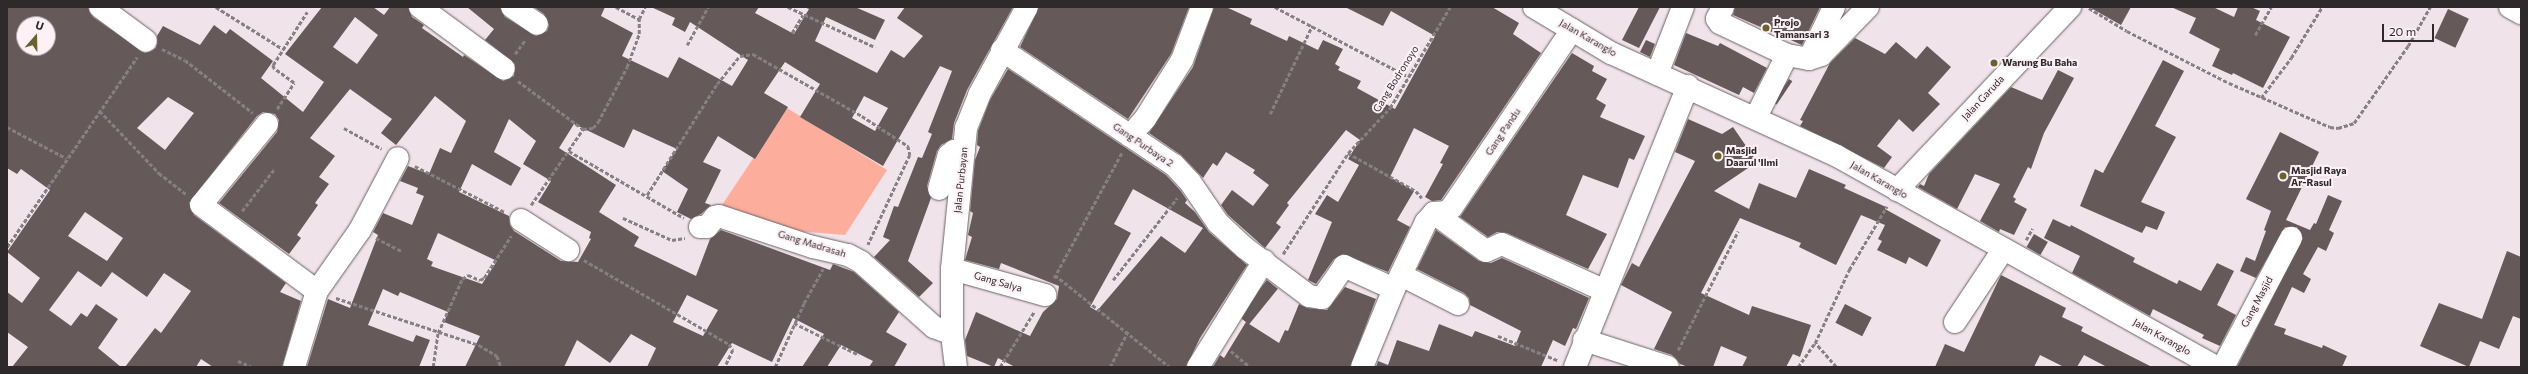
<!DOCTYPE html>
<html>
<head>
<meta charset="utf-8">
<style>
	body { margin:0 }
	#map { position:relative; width:2528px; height:374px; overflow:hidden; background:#f0e3e9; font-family:Commissioner,sans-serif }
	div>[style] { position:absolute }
	.green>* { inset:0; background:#fcad9c }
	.building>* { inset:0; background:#65595a; transform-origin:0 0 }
	.path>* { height:2.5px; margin-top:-1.25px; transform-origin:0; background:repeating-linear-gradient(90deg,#877f83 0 4px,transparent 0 6px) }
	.roads { filter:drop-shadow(0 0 1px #6b6165) drop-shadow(0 0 1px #6b6165) }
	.minor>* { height:22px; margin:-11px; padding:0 11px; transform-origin:11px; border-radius:11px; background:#fff }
	.dots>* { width:11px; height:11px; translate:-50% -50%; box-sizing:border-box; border:2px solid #fdf1f6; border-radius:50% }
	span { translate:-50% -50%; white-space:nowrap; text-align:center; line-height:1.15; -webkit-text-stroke:4px #fdf1f6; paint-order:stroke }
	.poi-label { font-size:10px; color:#2e2a2c; font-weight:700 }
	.left { translate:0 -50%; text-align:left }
	.street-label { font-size:10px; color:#2e2a2c }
	.frame { position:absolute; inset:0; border:8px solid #2e2a2c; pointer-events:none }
	.north { position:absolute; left:16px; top:16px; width:40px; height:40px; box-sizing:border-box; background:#fdf1f6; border:1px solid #aaa1a5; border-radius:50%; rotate:20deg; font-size:11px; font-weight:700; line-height:16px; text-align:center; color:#2e2a2c }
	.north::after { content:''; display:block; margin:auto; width:14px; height:18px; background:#6c622f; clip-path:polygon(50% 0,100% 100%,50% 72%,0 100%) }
	.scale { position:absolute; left:2382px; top:24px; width:52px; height:18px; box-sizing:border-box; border:2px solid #2e2a2c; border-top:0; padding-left:5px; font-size:12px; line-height:14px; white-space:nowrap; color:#2e2a2c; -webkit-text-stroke:3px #fdf1f6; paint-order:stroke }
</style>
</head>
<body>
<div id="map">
	<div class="green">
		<div style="clip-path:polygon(787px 108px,887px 170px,845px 235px,796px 231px,722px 205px)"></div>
	</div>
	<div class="building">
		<div style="clip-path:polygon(evenodd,7px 7px,88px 7px,93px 17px,145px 53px,156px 48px,157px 36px,163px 26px,200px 45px,214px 25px,226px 34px,230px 29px,273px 61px,261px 78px,303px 112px,324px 82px,285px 54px,322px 7px,373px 7px,384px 15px,390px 7px,408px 7px,412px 17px,424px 25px,422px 28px,463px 57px,464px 55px,503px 81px,514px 76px,515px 64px,485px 40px,494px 29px,467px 7px,500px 7px,505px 17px,536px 36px,547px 31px,549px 25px,544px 14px,534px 7px,605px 7px,601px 16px,633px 33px,622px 56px,668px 78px,679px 57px,732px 86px,748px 60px,690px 22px,685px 32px,672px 25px,675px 18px,651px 7px,759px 7px,755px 13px,794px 34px,809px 9px,804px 7px,855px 7px,885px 20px,875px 40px,826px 17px,815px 41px,877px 73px,891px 50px,904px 58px,923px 36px,897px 18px,905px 7px,1013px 7px,967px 90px,954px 123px,952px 139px,941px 145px,937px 151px,927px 186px,931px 198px,908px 261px,933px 283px,919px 297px,874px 257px,890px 240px,883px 237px,894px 206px,898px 207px,918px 157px,922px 158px,932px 134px,928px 132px,952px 71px,940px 66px,883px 166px,800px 117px,820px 84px,785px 62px,764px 93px,788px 107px,755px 159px,718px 136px,703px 162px,721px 170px,705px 203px,711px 205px,701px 214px,691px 219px,677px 212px,688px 189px,662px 171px,677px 149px,633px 129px,624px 148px,574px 124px,559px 148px,616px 185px,599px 212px,639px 237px,634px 246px,696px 276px,710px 239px,721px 230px,830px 270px,833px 264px,854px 272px,899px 312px,886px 332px,907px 344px,894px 367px,869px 367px,873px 361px,841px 345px,827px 367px,802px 367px,824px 334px,793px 318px,772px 362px,732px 343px,717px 367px,647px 367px,656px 348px,631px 334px,610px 363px,577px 340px,564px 367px,465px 367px,480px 336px,444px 322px,448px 312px,400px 292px,398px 296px,383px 289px,368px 325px,413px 342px,416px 335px,430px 340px,419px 367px,307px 367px,328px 299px,350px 308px,378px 235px,373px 232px,383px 213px,412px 225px,424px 196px,416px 193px,418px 188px,400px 181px,408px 166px,429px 174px,440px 148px,451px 153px,466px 121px,435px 96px,396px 145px,381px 133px,392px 119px,350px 89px,310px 138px,335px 156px,319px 177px,329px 184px,315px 203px,318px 205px,297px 235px,301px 238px,289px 254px,219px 203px,277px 132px,279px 120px,275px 114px,263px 112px,257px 116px,189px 203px,194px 215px,286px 283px,280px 292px,301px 301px,282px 367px,213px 367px,201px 359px,196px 367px,125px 367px,155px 328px,161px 333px,191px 291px,164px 273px,147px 297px,112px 272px,101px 287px,78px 271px,49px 310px,71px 326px,81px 313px,87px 317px,96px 304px,118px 319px,98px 348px,121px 367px,12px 367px,28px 347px,7px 332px,7px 292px,22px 303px,40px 278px,7px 252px,50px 190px,21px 169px,17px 174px,7px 168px,7px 7px,355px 17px,378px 35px,357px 64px,333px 47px,355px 17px,7px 7px,24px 24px,48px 24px,48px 48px,24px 48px,24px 24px,7px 7px,864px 96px,888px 108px,875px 131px,852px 118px,864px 96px,7px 7px,168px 97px,194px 113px,165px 150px,137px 128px,168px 97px,7px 7px,509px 119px,536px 141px,523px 164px,551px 181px,538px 202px,591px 232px,589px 238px,591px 239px,578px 262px,561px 261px,514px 231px,510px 225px,509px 216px,459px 192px,472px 164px,511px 186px,521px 168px,494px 152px,509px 119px,7px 7px,85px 212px,123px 238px,107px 261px,68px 236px,85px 212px,7px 7px,438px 233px,497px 261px,482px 284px,431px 266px,433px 262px,427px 259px,438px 233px,7px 7px,687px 295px,718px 310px,703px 336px,673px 322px,687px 295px)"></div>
		<div style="clip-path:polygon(1039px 7px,1189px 7px,1171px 54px,1128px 119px,1020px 47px)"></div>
		<div style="clip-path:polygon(1214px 7px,1226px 7px,1252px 19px,1250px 24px,1287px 41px,1289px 36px,1318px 50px,1323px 40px,1343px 49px,1335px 64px,1340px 67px,1338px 70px,1361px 81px,1357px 88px,1395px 109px,1435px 36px,1391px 11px,1383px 26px,1345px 7px,1492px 7px,1519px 23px,1513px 34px,1541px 53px,1441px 200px,1432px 201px,1425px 197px,1443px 164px,1440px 163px,1449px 146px,1414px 128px,1390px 177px,1414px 191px,1397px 220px,1410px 227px,1388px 272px,1343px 254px,1334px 259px,1316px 284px,1308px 280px,1332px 222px,1315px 214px,1327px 195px,1338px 202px,1359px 165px,1348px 159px,1360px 140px,1346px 130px,1287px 203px,1289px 205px,1276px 223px,1281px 227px,1265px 248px,1228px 215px,1221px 205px,1232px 190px,1253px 206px,1269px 185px,1253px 173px,1255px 170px,1226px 152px,1217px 166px,1213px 163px,1203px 178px,1181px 155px,1149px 133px,1193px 67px)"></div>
		<div style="clip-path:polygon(1639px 7px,1660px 7px,1639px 48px,1622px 40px)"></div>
		<div style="clip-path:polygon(1735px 7px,1820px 7px,1802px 45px,1733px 15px)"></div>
		<div style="clip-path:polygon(2089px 7px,2131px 7px,2121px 25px)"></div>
		<div style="clip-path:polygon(2171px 7px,2213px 7px,2234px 17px,2238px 7px,2251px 7px,2260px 11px,2256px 20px,2290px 37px,2263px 88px,2233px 73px,2232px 75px,2212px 66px,2220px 49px,2189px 33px,2196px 18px)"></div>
		<div style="left:2448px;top:9px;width:23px;height:32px;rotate:25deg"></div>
		<div style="clip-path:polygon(1686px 33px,1718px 46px,1720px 43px,1767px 68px,1754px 93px,1743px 87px,1739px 95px,1674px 65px)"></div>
		<div style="clip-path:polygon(1855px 38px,1885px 54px,1896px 42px,1916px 59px,1927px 46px,1951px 67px,1928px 93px,1940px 104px,1913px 132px,1899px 119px,1877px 146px,1892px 157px,1884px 168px,1800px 126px,1803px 121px,1800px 120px,1830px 63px)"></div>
		<div style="clip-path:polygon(1646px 40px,1655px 44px,1650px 57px,1640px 52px)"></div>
		<div style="clip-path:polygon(1572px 53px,1594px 66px,1592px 71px,1607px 79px,1596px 99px,1606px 105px,1600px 117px,1645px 136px,1634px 160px,1629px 158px,1618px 188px,1583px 175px,1566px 215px,1607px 234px,1588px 269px,1507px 233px,1497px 232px,1488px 237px,1460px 217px)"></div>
		<div style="clip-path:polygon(2163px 60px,2184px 71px,2155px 126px,2176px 137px,2141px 202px,2165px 212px,2157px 230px,2146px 226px,2142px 233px,2080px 206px,2095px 169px,2103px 173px)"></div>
		<div style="clip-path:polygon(evenodd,1008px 69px,1166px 175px,1180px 190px,1187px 200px,1185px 203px,1195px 212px,1209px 232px,1247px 265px,1200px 338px,1186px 367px,1015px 367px,998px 358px,994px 367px,967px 356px,965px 340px,976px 312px,1030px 336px,1043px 312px,1057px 299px,1059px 286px,1001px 263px,999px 269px,965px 260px,972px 237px,968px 235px,973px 213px,970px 211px,975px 160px,980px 147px,977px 145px,978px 131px,990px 100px,1008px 69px,1133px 189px,1203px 228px,1185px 253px,1161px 236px,1097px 311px,1090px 307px,1131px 233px,1114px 224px,1133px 189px)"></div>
		<div style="clip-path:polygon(2058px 70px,2074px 78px,2044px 133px,2031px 169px,2028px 167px,2013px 197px,2016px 199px,2014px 202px,2027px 209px,2014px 235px,2000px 229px,1999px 232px,1980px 221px,2000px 184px,1975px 174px,1957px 209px,1918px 187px,1920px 184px,1924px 186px,1929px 174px,2011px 87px,2042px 100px)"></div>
		<div style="left:1789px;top:79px;width:4px;height:28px;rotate:34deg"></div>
		<div style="clip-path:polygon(1688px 119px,1722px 134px,1733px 127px,1757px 162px,1714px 191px,1749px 209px,1759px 183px,1796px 198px,1809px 169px,1846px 185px,1844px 188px,1886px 207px,1885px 209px,1941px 240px,1927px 267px,1909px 257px,1906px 264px,1877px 250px,1882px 241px,1878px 239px,1885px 225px,1861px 215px,1836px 265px,1799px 247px,1801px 243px,1740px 218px,1701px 293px,1749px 315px,1752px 306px,1811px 325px,1800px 357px,1793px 354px,1786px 367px,1742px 367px,1747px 357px,1721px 346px,1713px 367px,1688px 367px,1680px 364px,1672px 355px,1654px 349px,1672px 312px,1621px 285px,1632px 263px,1639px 267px,1695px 161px,1675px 152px)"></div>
		<div style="clip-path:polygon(2280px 132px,2319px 152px,2286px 220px,2310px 230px,2314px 223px,2316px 224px,2328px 195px,2342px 201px,2329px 230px,2334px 233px,2326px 251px,2318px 247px,2303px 274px,2311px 279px,2304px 293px,2292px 287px,2274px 325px,2286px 329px,2284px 334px,2322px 348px,2323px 345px,2347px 356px,2342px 367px,2237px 367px,2303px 238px,2297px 227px,2285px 227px,2256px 278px,2240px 271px,2246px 257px,2255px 261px,2266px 231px,2264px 230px,2271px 211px,2246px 199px)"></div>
		<div style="clip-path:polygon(2053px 219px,2070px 227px,2071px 225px,2135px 258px,2133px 262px,2177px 284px,2179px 280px,2201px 291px,2217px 263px,2234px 271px,2217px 305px,2236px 315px,2220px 346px,2202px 338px,2204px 335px,2153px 309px,2150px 316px,2072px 273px,2080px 256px,2044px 238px)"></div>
		<div style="clip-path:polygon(1436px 230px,1479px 261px,1491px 263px,1502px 258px,1589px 298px,1576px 329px,1573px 328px,1565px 346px,1553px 340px,1541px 367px,1376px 367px,1378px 361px,1388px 365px,1397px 340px,1429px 351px,1439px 324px,1472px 337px,1475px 331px,1515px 346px,1521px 331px,1470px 305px,1469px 298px,1464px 293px,1417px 269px)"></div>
		<div style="left:2034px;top:234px;width:16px;height:15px;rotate:30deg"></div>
		<div style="clip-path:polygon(2507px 251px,2521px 257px,2521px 319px,2513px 316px,2499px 349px,2480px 341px,2469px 367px,2420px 346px,2439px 303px,2482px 319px)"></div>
		<div style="clip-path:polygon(2001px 275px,2066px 308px,2062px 317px,2083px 327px,2081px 331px,2152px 367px,2107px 367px,2084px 355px,2077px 367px,2064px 367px,2040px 355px,2034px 367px,1935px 367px,1945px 344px,1964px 352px)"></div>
		<div style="left:1267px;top:280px;width:14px;height:46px;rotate:39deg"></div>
		<div style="clip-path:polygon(1345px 287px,1376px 299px,1350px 367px,1213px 367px,1220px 355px,1224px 358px,1246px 322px,1279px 343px,1285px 330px,1288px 331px,1299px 304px,1307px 308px,1327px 310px)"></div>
		<div style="left:1845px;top:304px;width:30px;height:21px;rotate:27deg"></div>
	</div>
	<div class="path">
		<div style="left:216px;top:7px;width:79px;rotate:32.1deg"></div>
		<div style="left:616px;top:7px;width:26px;rotate:28deg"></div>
		<div style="left:639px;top:19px;width:13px;rotate:-63deg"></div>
		<div style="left:788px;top:7px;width:96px;rotate:24.7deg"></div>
		<div style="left:1275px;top:7px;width:151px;rotate:27.6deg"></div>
		<div style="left:2089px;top:8px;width:44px;rotate:31.2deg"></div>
		<div style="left:2127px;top:31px;width:114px;rotate:27deg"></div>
		<div style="left:2229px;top:83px;width:110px;rotate:23.5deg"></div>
		<div style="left:2330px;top:127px;width:8px;rotate:7deg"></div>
		<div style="left:2338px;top:128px;width:17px;rotate:-17deg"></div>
		<div style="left:2354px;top:123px;width:94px;rotate:-55deg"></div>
		<div style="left:2408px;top:46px;width:45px;rotate:-60.6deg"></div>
		<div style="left:792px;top:33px;width:21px;rotate:-59deg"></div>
		<div style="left:2255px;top:35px;width:32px;rotate:-60deg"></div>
		<div style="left:687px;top:45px;width:43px;rotate:-61.1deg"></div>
		<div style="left:162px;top:49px;width:25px;rotate:26deg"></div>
		<div style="left:185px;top:60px;width:86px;rotate:37.9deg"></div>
		<div style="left:515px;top:54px;width:17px;rotate:-54deg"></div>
		<div style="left:518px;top:81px;width:81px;rotate:36.4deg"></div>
		<div style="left:583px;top:129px;width:10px;rotate:-6deg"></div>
		<div style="left:593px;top:128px;width:8px;rotate:-50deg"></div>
		<div style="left:598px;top:122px;width:62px;rotate:-62.2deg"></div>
		<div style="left:627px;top:67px;width:35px;rotate:-70deg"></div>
		<div style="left:639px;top:34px;width:15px;rotate:-90deg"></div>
		<div style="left:2261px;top:98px;width:50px;rotate:-53.1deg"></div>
		<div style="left:2291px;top:58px;width:60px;rotate:-58.7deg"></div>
		<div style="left:277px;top:109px;width:31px;rotate:-57deg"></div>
		<div style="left:294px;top:83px;width:26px;rotate:-144deg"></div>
		<div style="left:273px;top:68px;width:3px;rotate:-90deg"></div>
		<div style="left:273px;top:65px;width:63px;rotate:-57.3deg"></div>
		<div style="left:100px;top:111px;width:86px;rotate:46.4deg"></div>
		<div style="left:159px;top:173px;width:34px;rotate:38deg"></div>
		<div style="left:1270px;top:114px;width:98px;rotate:-64.5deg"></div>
		<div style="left:7px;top:127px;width:67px;rotate:27.7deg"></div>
		<div style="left:344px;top:128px;width:43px;rotate:28.9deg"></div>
		<div style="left:569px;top:151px;width:133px;rotate:30.2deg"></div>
		<div style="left:1348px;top:153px;width:78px;rotate:29.2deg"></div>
		<div style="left:1416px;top:191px;width:9px;rotate:49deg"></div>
		<div style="left:415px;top:166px;width:101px;rotate:27.1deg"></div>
		<div style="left:647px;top:195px;width:131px;rotate:-57.8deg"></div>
		<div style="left:717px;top:84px;width:36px;rotate:-51deg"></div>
		<div style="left:740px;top:56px;width:13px;rotate:-9deg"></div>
		<div style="left:753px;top:54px;width:125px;rotate:29.6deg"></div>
		<div style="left:862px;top:116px;width:55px;rotate:33.1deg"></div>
		<div style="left:908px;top:146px;width:9px;rotate:77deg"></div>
		<div style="left:910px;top:155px;width:99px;rotate:115deg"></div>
		<div style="left:531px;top:205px;width:92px;rotate:-55.6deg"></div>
		<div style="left:242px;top:211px;width:54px;rotate:-52.5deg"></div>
		<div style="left:623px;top:218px;width:54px;rotate:24.2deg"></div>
		<div style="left:672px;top:240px;width:13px;rotate:-9deg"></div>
		<div style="left:376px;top:238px;width:29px;rotate:27deg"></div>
		<div style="left:2026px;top:240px;width:13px;rotate:-61deg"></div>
		<div style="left:7px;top:247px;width:230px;rotate:-55.6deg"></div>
		<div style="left:1283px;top:254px;width:120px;rotate:-57.2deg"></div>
		<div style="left:1348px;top:153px;width:62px;rotate:-47deg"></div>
		<div style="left:1390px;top:108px;width:117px;rotate:-59.3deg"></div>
		<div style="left:584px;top:260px;width:168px;rotate:30.1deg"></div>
		<div style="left:729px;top:344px;width:7px;rotate:56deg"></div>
		<div style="left:733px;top:350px;width:19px;rotate:115deg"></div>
		<div style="left:1055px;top:275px;width:147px;rotate:38.7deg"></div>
		<div style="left:1054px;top:278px;width:143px;rotate:-61.6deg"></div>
		<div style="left:1113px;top:280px;width:104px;rotate:-52deg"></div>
		<div style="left:336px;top:298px;width:151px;rotate:18.2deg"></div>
		<div style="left:479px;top:345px;width:21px;rotate:31deg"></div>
		<div style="left:497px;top:356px;width:12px;rotate:70deg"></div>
		<div style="left:794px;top:323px;width:72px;rotate:26.2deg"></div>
		<div style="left:1498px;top:336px;width:64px;rotate:22.1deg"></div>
		<div style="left:1678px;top:350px;width:133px;rotate:-63.2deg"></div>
		<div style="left:1231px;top:351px;width:25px;rotate:40deg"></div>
		<div style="left:238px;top:361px;width:15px;rotate:23deg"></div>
		<div style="left:433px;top:367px;width:34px;rotate:-82deg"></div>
		<div style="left:438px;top:333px;width:59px;rotate:-66deg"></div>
		<div style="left:462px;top:279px;width:7px;rotate:-34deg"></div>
		<div style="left:468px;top:275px;width:13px;rotate:23deg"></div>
		<div style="left:480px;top:280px;width:4px;rotate:-27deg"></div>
		<div style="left:484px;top:278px;width:50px;rotate:-57.3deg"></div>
		<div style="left:775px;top:367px;width:70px;rotate:-65.6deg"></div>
		<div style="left:804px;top:303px;width:39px;rotate:-61deg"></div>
		<div style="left:1000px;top:367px;width:65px;rotate:-58.3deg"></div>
		<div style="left:1110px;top:367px;width:40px;rotate:-63.4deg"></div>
		<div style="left:1798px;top:367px;width:29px;rotate:-55deg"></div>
		<div style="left:1836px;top:367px;width:32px;rotate:-131deg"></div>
		<div style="left:1815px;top:343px;width:81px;rotate:-65deg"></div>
		<div style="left:1849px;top:270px;width:74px;rotate:-59.3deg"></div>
	</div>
	<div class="roads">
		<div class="minor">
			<div style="left:100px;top:7px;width:57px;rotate:36.5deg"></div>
			<div style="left:420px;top:7px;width:104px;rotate:36.4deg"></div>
			<div style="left:512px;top:7px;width:30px;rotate:34deg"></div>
			<div style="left:1534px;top:7px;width:90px;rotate:30.9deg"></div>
			<div style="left:1611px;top:53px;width:248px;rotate:24.5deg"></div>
			<div style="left:1837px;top:156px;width:434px;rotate:29.1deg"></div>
			<div style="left:1723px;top:7px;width:13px;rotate:117deg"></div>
			<div style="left:1717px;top:19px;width:5px;rotate:53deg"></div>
			<div style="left:1720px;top:23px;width:74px;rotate:25.5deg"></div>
			<div style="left:1787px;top:55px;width:22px;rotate:10deg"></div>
			<div style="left:1809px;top:59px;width:13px;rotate:-18deg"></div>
			<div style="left:1821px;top:55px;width:67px;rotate:-45.6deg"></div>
			<div style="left:2510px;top:7px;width:13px;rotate:29deg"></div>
			<div style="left:1002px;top:50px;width:207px;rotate:33.8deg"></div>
			<div style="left:1174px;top:165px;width:23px;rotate:47deg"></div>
			<div style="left:1190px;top:182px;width:50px;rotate:55.7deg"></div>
			<div style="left:1218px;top:223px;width:37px;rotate:43deg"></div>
			<div style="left:1245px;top:248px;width:80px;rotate:36.9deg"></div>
			<div style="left:1309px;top:296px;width:13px;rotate:9deg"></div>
			<div style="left:1322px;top:298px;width:39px;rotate:-55deg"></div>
			<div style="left:1344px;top:266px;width:55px;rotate:24.7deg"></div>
			<div style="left:1809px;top:59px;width:58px;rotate:-64.3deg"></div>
			<div style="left:1657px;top:74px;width:72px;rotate:-68.8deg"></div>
			<div style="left:1756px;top:117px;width:69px;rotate:-63.4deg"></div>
			<div style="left:267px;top:124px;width:104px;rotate:129.2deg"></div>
			<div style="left:201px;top:205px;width:144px;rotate:36.6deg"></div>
			<div style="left:1130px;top:136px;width:23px;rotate:-49deg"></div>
			<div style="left:1145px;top:119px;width:70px;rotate:-57.9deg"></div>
			<div style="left:1182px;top:60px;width:57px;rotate:-69.3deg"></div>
			<div style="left:939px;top:189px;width:35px;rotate:-74deg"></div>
			<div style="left:949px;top:155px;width:6px;rotate:-39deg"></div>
			<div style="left:954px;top:151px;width:10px;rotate:-6deg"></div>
			<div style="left:1897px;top:190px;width:252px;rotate:-46.6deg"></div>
			<div style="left:1434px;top:213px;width:64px;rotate:36.2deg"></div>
			<div style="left:1486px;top:251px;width:17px;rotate:-24deg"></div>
			<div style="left:1502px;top:244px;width:113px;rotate:24.5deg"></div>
			<div style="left:521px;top:220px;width:56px;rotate:32.6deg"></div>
			<div style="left:700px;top:227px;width:7px"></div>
			<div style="left:707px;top:227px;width:13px;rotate:-51deg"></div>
			<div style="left:715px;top:217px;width:4px;rotate:-14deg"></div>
			<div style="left:719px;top:216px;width:99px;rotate:18.3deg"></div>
			<div style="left:813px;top:247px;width:36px;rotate:13deg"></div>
			<div style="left:848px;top:255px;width:15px;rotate:28deg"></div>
			<div style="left:861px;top:262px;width:98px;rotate:41.7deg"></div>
			<div style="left:934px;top:327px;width:19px;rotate:21deg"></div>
			<div style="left:952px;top:269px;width:97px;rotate:15.6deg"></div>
			<div style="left:1401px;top:275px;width:64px;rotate:27deg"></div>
			<div style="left:1955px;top:322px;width:87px;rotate:-56.3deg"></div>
			<div style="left:1584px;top:340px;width:88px;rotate:17.8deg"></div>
			<div style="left:294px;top:367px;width:79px;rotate:-73.2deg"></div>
			<div style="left:317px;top:291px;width:75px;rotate:-54.8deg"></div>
			<div style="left:360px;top:230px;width:81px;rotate:-62.2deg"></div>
			<div style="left:956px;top:367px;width:33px;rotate:-97deg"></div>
			<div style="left:952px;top:334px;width:65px;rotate:-90deg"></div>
			<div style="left:952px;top:269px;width:142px;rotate:-84.3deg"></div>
			<div style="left:966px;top:128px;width:35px;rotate:-68deg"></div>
			<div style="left:979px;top:95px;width:100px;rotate:-61.4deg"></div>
			<div style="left:1198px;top:367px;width:125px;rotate:-58.1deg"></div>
			<div style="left:1362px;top:367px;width:84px;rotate:-67.7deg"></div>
			<div style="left:1394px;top:289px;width:74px;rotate:-64.5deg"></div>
			<div style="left:1426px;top:222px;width:12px;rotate:-48deg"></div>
			<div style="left:1434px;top:213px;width:13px;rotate:-4deg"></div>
			<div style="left:1447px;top:212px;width:7px;rotate:-45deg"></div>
			<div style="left:1452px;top:207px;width:214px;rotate:-55.9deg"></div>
			<div style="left:1575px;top:367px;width:303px;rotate:-68.1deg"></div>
			<div style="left:2223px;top:367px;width:146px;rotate:-62.2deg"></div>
		</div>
	</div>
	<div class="dots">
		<div style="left:1766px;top:28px;background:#6c622f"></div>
		<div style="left:1994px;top:63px;background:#6c622f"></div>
		<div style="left:1718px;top:156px;background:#6c622f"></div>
		<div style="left:2283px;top:176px;background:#6c622f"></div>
	</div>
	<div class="poi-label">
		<span class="left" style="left:1774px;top:28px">Projo<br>Tamansari 3</span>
		<span class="left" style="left:2002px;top:63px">Warung Bu Baha</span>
		<span class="left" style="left:1726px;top:156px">Masjid<br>Daarul 'Ilmi</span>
		<span class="left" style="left:2291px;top:176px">Masjid Raya<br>Ar-Rasul</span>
	</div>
	<div class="street-label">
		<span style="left:1588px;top:38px;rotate:30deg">Jalan Karanglo</span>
		<span style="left:1396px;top:79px;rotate:-58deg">Gang Bodronoyo</span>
		<span style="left:1983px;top:98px;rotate:-47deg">Jalan Garuda</span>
		<span style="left:1503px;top:132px;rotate:-56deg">Gang Pandu</span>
		<span style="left:1143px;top:145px;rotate:34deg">Gang Purbaya 2</span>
		<span style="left:961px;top:180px;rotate:-84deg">Jalan Purbayan</span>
		<span style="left:1879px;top:180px;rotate:30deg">Jalan Karanglo</span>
		<span style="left:812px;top:244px;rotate:17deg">Gang Madrasah</span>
		<span style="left:998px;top:282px;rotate:16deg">Gang Salya</span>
		<span style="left:2257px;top:302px;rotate:-62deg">Gang Masjid</span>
		<span style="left:2162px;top:337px;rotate:29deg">Jalan Karanglo</span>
	</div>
	<div class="frame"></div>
	<div class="north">U</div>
	<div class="scale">20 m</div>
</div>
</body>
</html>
